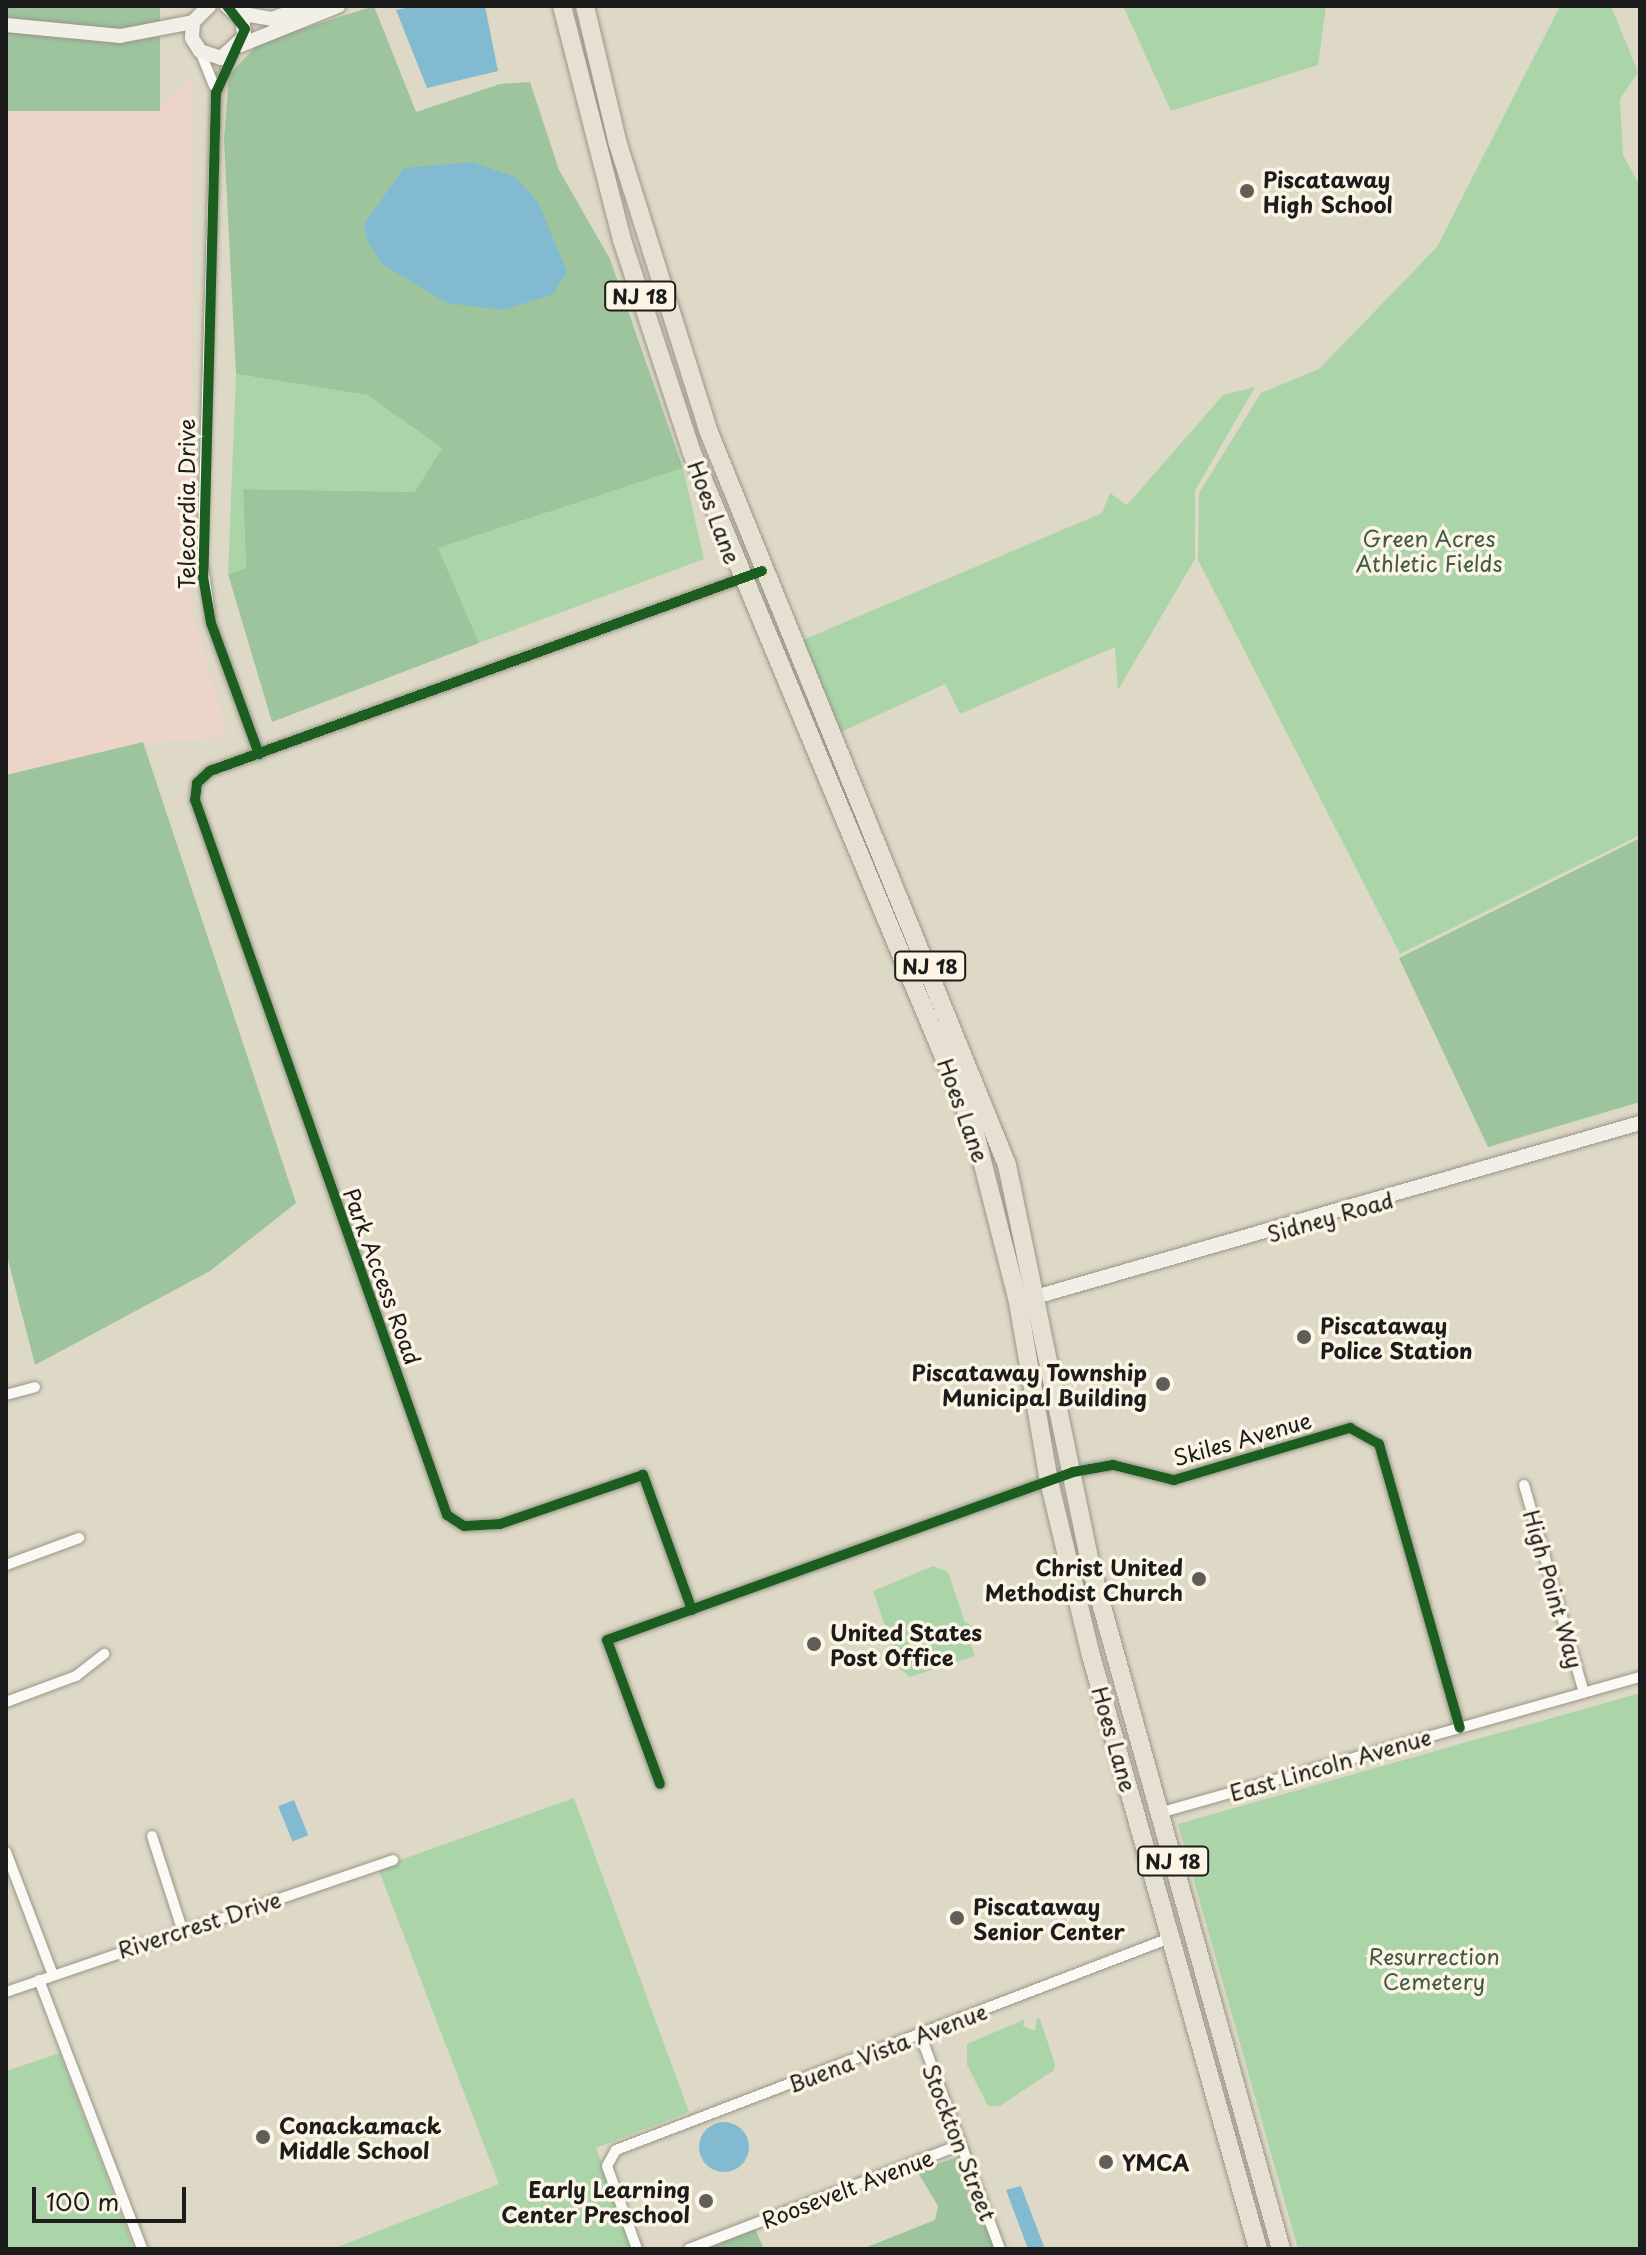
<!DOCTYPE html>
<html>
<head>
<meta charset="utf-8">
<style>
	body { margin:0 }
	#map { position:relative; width:1646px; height:2255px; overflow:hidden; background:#ded9c6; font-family:"Playpen Sans",sans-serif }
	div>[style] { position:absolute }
	.built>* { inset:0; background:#ecd4c9 }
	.green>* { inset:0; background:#abd5a9 }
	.forest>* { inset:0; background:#9dc49d; transform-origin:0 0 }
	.water>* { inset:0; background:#82bad1; transform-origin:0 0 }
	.round { border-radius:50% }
	.roads { filter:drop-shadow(0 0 2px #98958a) drop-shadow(0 0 2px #98958a) }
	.street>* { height:10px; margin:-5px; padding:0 5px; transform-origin:5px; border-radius:5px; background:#faf9f6 }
	.secondary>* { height:14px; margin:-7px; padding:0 7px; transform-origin:7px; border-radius:7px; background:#f2efe8 }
	.highway>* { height:18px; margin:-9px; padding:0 9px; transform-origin:9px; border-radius:9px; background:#e6e0d2 }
	.cycleway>* { height:10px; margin:-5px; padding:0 5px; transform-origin:5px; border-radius:5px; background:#1b5e20 }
	.dots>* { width:22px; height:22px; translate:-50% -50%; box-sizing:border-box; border:4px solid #fcf5e5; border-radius:50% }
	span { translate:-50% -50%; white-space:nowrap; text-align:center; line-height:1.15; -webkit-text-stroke:7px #fcf5e5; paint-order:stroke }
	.shield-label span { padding:2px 6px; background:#fcf5e5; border:2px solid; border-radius:6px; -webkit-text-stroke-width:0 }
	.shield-label { font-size:20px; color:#1c1c1c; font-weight:700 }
	.poi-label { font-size:22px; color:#1c1c1c; font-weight:700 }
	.left { translate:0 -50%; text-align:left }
	.right { translate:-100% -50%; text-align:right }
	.street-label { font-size:22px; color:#1c1c1c }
	.park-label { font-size:22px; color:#3f5b45 }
	.frame { position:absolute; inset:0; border:8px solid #1c1c1c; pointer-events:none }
	.scale { position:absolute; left:32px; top:2187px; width:154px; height:36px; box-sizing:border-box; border:4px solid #1c1c1c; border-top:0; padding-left:10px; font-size:24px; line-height:28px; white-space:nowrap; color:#1c1c1c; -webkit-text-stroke:6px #fcf5e5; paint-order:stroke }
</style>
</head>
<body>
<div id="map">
	<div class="built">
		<div style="clip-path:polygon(192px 76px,192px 610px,228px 738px,143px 742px,6px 775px,6px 111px,158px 109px)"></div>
	</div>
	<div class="green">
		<div style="clip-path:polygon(1123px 6px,1326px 6px,1318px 65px,1171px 111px)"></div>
		<div style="clip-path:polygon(1560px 6px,1611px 6px,1638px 72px,1620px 99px,1623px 155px,1640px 186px,1640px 835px,1400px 954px,1198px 560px,1199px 493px,1261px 393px,1319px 369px,1437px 247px)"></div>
		<div style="clip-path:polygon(236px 374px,367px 395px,442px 448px,416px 492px,243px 489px,246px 568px,228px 574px)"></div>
		<div style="clip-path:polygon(1255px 387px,1195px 491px,1195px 559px,1118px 690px,1115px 647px,960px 714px,945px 684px,835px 735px,798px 642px,1102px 513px,1110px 493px,1127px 505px,1223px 395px)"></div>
		<div style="clip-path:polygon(683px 468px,704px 559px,479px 643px,437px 548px)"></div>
		<div style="clip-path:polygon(933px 1566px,948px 1572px,965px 1622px,976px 1628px,966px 1631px,975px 1656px,910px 1677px,900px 1669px,873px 1591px)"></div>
		<div style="clip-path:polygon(1640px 1693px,1640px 2249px,1298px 2249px,1178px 1824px)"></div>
		<div style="clip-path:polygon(574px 1798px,689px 2112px,596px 2148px,636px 2249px,332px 2249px,499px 2184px,378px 1868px)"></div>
		<div style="clip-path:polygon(1037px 2018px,1040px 2019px,1055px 2064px,1054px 2070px,1000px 2106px,988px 2106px,967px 2065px,967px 2044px,1025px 2019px,1023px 2026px,1035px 2031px)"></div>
		<div style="clip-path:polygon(60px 2053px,134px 2249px,6px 2249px,6px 2071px)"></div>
	</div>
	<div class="forest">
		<div style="left:6px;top:6px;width:154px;height:105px"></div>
		<div style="clip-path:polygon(374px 6px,416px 112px,500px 84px,530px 82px,559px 170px,610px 259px,683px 468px,438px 548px,479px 643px,272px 722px,228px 574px,246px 568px,243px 489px,415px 492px,442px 448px,367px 395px,236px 374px,224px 140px,229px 75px,260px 42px)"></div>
		<div style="clip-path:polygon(143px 742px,296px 1203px,210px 1271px,35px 1365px,6px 1252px,6px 775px)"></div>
		<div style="clip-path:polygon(1640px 838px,1640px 1102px,1488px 1147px,1399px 958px)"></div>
		<div style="clip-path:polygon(960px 2156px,995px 2249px,862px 2249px,935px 2220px,938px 2206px,917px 2171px)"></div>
		<div style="clip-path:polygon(755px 2229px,764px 2249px,705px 2249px)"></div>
	</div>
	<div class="water">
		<div style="clip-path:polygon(415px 6px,485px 6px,498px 71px,427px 88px,396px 10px)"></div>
		<div style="clip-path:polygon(472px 162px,515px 177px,538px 202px,567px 272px,553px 294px,503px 310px,447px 303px,382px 264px,368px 242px,364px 224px,404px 168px)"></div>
		<div style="left:294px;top:1800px;width:38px;height:17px;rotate:68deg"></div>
		<div class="round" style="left:699px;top:2122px;width:50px;height:50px"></div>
		<div style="clip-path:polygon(1021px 2186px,1035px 2223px,1045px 2249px,1028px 2249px,1006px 2190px)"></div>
	</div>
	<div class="roads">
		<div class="street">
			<div style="left:200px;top:51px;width:37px;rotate:68deg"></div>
			<div style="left:233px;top:54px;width:43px;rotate:113.6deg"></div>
			<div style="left:216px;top:93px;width:467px;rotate:91.7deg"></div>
			<div style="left:202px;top:560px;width:64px;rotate:81.9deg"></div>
			<div style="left:211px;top:623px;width:140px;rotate:69.9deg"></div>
			<div style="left:6px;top:1395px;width:30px;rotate:-15deg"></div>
			<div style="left:1524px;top:1485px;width:216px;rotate:73.9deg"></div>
			<div style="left:6px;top:1565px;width:78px;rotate:-20.3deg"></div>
			<div style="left:692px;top:1610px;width:144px;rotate:-109.9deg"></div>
			<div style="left:643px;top:1475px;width:151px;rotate:161.1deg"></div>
			<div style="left:500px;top:1524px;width:36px;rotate:177deg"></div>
			<div style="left:464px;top:1526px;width:20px;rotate:-147deg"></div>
			<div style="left:447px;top:1515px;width:758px;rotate:-109.41deg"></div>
			<div style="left:195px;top:800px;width:17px;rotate:-83deg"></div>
			<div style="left:197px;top:783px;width:18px;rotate:-43deg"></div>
			<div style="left:210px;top:771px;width:587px;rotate:-19.92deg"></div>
			<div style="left:6px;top:1702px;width:75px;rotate:-20.4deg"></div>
			<div style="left:76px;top:1676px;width:36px;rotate:-38deg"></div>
			<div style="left:660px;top:1784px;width:153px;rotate:-110.2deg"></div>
			<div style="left:607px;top:1640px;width:495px;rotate:-19.8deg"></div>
			<div style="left:1073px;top:1472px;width:41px;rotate:-9.9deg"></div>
			<div style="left:1113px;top:1465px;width:63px;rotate:13.8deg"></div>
			<div style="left:1174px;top:1480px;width:184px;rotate:-16.5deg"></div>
			<div style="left:1350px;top:1428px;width:33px;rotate:29deg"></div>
			<div style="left:1379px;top:1444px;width:295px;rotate:74.1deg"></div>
			<div style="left:1159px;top:1813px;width:500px;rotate:-15.8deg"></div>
			<div style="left:152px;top:1836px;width:98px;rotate:72.1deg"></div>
			<div style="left:6px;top:1852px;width:132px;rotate:69.1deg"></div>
			<div style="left:39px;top:1980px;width:288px;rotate:69deg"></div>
			<div style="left:6px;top:1992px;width:409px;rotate:-18.8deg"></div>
			<div style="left:920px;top:2034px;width:229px;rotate:69.6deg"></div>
			<div style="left:637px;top:2249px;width:88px;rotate:-109.9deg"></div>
			<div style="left:607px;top:2166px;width:18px;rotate:-61deg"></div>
			<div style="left:616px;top:2150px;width:593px;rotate:-20.94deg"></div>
			<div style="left:689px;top:2249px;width:290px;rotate:-21deg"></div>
		</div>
		<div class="secondary">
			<div style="left:209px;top:6px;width:23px;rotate:135deg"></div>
			<div style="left:193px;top:22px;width:16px;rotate:94deg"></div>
			<div style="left:192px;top:38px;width:15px;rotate:58deg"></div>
			<div style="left:200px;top:51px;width:22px;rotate:18deg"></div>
			<div style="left:221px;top:58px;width:31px;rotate:-42deg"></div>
			<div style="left:244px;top:37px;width:16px;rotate:-94deg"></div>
			<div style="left:243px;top:21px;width:22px;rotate:-137deg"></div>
			<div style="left:238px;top:13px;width:34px;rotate:10deg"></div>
			<div style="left:271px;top:19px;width:39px;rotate:-19deg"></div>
			<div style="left:6px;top:25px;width:115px;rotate:5.5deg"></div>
			<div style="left:120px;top:36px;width:74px;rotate:-10.9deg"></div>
			<div style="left:241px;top:45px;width:105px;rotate:-21.9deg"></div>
			<div style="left:1025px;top:1300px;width:640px;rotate:-16.06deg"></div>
		</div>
		<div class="highway">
			<div style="left:562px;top:6px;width:242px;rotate:75.6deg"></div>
			<div style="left:622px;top:240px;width:224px;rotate:71.8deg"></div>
			<div style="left:692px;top:453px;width:732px;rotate:67.36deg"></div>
			<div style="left:974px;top:1129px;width:179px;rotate:75.7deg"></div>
			<div style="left:1018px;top:1302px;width:182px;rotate:80.2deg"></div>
			<div style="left:1049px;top:1481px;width:176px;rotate:76.5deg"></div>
			<div style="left:1090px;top:1652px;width:620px;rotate:74.28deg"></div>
			<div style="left:585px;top:6px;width:142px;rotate:76.6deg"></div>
			<div style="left:618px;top:144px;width:300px;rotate:72.5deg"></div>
			<div style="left:708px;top:430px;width:793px;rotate:67.86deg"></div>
			<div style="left:1007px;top:1165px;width:411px;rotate:78.2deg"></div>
			<div style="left:1091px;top:1567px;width:708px;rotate:74.43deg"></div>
		</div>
	</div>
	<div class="cycleway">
		<div style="left:227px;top:6px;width:29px;rotate:52deg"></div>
		<div style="left:245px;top:29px;width:70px;rotate:114.4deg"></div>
		<div style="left:216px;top:93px;width:483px;rotate:91.5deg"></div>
		<div style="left:203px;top:576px;width:48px;rotate:80.3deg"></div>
		<div style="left:211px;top:623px;width:140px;rotate:69.9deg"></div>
		<div style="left:692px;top:1610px;width:144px;rotate:-109.9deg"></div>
		<div style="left:643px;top:1475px;width:151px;rotate:161.1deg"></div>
		<div style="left:500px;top:1524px;width:36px;rotate:177deg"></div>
		<div style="left:464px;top:1526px;width:20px;rotate:-147deg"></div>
		<div style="left:447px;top:1515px;width:758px;rotate:-109.41deg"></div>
		<div style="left:195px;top:800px;width:17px;rotate:-83deg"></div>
		<div style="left:197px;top:783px;width:18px;rotate:-43deg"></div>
		<div style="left:210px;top:771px;width:587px;rotate:-19.92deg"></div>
		<div style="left:660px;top:1784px;width:153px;rotate:-110.2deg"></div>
		<div style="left:607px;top:1640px;width:495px;rotate:-19.8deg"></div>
		<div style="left:1073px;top:1472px;width:41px;rotate:-9.9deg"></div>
		<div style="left:1113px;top:1465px;width:63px;rotate:13.8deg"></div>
		<div style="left:1174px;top:1480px;width:184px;rotate:-16.5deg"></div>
		<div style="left:1350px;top:1428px;width:33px;rotate:29deg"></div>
		<div style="left:1379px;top:1444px;width:295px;rotate:74.1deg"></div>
	</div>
	<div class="dots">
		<div style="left:1247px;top:191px;background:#605e58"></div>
		<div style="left:1304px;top:1337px;background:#605e58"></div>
		<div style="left:1163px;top:1384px;background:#605e58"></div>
		<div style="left:1199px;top:1579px;background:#605e58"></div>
		<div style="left:814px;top:1644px;background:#605e58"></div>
		<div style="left:957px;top:1918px;background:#605e58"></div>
		<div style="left:263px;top:2137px;background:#605e58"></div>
		<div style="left:1106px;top:2162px;background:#605e58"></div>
		<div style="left:706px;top:2201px;background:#605e58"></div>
	</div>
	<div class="shield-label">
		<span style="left:640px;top:296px">NJ 18</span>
		<span style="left:930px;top:966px">NJ 18</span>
		<span style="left:1173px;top:1861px">NJ 18</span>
	</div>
	<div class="poi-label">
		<span class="left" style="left:1263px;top:191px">Piscataway<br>High School</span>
		<span class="left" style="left:1320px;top:1337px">Piscataway<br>Police Station</span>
		<span class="right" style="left:1147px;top:1384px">Piscataway Township<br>Municipal Building</span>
		<span class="right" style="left:1183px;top:1579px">Christ United<br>Methodist Church</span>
		<span class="left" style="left:830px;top:1644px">United States<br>Post Office</span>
		<span class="left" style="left:973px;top:1918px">Piscataway<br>Senior Center</span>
		<span class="left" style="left:279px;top:2137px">Conackamack<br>Middle School</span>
		<span class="left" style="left:1122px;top:2162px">YMCA</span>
		<span class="right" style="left:690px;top:2201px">Early Learning<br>Center Preschool</span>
	</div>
	<div class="street-label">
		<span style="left:186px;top:504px;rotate:-90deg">Telecordia Drive</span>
		<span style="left:715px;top:512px;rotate:69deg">Hoes Lane</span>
		<span style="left:964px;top:1110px;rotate:70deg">Hoes Lane</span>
		<span style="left:1330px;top:1216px;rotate:-16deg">Sidney Road</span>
		<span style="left:383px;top:1276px;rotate:70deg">Park Access Road</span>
		<span style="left:1242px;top:1438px;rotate:-16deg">Skiles Avenue</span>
		<span style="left:1554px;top:1589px;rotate:74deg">High Point Way</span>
		<span style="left:1115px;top:1739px;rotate:74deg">Hoes Lane</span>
		<span style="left:1330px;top:1764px;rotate:-16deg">East Lincoln Avenue</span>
		<span style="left:199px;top:1924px;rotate:-18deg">Rivercrest Drive</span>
		<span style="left:887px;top:2047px;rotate:-21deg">Buena Vista Avenue</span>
		<span style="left:960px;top:2142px;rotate:69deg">Stockton Street</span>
		<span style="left:847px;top:2188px;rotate:-21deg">Roosevelt Avenue</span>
	</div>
	<div class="park-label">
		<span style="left:1429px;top:550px">Green Acres<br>Athletic Fields</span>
		<span style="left:1434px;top:1968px">Resurrection<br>Cemetery</span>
	</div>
	<div class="frame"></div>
	<div class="scale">100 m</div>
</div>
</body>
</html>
